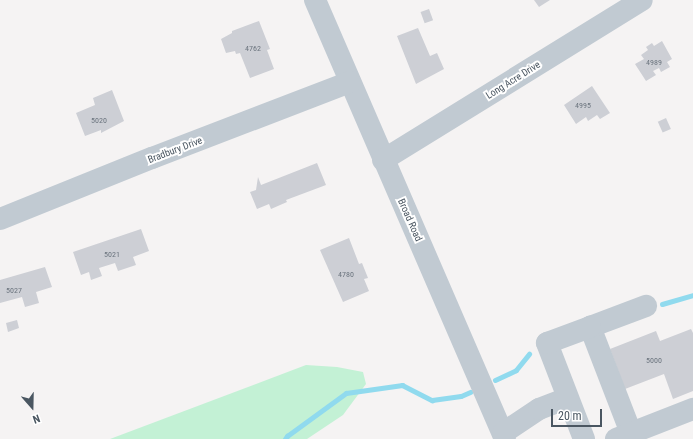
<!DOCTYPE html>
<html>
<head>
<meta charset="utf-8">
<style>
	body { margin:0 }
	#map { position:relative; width:693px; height:439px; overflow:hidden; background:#f5f3f3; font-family:"Roboto Condensed",sans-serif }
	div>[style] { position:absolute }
	.green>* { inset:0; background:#c3f1d5 }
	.stream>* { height:5px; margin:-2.5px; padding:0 2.5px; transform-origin:2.5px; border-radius:2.5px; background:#90daee }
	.building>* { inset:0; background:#cdcfd5; transform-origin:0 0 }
	.minor>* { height:22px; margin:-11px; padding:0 11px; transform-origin:11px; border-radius:11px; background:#c1cad2 }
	span { translate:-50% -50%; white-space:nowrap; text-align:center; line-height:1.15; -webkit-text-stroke:4px #fff; paint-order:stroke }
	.number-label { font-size:8px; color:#6b747e }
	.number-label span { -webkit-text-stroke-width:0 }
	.street-label { font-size:10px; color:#4a5661 }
	.north { position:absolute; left:12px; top:387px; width:40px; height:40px; -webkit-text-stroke:3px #fff; paint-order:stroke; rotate:160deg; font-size:11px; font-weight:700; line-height:16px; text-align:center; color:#4a5661 }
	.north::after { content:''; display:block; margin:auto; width:14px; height:18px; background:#4a5661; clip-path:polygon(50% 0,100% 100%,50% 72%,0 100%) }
	.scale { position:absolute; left:551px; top:409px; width:51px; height:18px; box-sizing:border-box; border:2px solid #4a5661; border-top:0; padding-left:5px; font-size:12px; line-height:14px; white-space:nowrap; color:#4a5661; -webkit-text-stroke:3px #fff; paint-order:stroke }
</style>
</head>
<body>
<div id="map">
	<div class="green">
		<div style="clip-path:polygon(306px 365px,337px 367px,363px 372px,366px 384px,343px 415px,307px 439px,110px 439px)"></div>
	</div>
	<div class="stream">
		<div style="left:662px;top:304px;width:32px;rotate:-16deg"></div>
		<div style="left:495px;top:380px;width:23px;rotate:-25deg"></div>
		<div style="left:516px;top:370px;width:21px;rotate:-51deg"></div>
		<div style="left:285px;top:439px;width:4px;rotate:-56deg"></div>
		<div style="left:287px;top:436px;width:73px;rotate:-36.1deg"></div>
		<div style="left:346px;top:393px;width:57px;rotate:-8.1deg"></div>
		<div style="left:402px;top:385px;width:34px;rotate:27deg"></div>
		<div style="left:432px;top:400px;width:29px;rotate:-8deg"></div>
		<div style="left:461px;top:396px;width:10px;rotate:-24deg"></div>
	</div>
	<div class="building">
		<div style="clip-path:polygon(534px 0,550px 0,539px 7px)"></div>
		<div style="left:429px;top:9px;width:12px;height:9px;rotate:70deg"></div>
		<div style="clip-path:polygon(259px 21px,270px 49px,267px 50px,274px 69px,250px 78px,240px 53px,236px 54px,235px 51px,226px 53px,221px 39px,232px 33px,232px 31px)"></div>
		<div style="clip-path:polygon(418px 28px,430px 56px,437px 53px,444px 69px,416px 84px,397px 36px)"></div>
		<div style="clip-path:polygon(662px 41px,672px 59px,667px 62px,670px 67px,661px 72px,659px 68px,653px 71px,656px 75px,646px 81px,635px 64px,644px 59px,641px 55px,648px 50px,646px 47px,652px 43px,654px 46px)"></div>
		<div style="clip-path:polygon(592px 86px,610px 113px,600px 119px,597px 115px,588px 121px,586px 117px,576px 124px,564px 105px)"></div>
		<div style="clip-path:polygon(112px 90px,124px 121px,101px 133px,101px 130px,85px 136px,76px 113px,95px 105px,93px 98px)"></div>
		<div style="left:666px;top:118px;width:12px;height:9px;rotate:66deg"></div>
		<div style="clip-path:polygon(317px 163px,326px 185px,286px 200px,287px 202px,271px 209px,269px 204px,257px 209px,250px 192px,256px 190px,258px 177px,261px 185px)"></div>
		<div style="clip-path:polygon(141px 229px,149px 251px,133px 257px,136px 265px,118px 271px,115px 263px,99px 268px,102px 276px,91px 280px,89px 272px,81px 275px,73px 252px)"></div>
		<div style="clip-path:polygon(349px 238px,359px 264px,362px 263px,368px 278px,364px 279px,369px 291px,343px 302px,320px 250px)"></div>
		<div style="clip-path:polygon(45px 267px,52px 287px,36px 292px,39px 303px,25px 307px,22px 297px,0 303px,0 280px)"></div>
		<div style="clip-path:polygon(17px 320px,19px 328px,8px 332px,6px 323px)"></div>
		<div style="clip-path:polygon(691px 329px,693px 333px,693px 391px,673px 399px,664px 374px,625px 389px,610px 349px,656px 331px,660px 341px)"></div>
	</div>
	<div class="minor">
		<div style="left:315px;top:0;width:478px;rotate:66.6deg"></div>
		<div style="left:383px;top:160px;width:304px;rotate:-31.7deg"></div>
		<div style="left:0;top:219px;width:164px;rotate:-21.9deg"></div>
		<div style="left:152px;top:158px;width:212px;rotate:-21deg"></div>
		<div style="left:503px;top:433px;width:43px;rotate:-33.7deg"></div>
		<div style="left:539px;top:409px;width:30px;rotate:-21deg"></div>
		<div style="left:631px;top:433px;width:114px;rotate:-111.1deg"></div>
		<div style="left:590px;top:327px;width:60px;rotate:-20.6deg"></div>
		<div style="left:584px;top:439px;width:103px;rotate:-111.1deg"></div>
		<div style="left:547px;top:343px;width:46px;rotate:-20.4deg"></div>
		<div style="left:616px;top:439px;width:83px;rotate:-21.3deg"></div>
	</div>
	<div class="number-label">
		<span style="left:253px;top:49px">4762</span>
		<span style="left:654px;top:63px">4989</span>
		<span style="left:583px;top:106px">4995</span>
		<span style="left:99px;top:121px">5020</span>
		<span style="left:112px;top:255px">5021</span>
		<span style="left:346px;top:275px">4780</span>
		<span style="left:14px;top:291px">5027</span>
		<span style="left:654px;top:361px">5000</span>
	</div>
	<div class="street-label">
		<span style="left:513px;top:80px;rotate:-32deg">Long Acre Drive</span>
		<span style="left:175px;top:150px;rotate:-21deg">Bradbury Drive</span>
		<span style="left:410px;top:220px;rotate:66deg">Broad Road</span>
	</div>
	<div class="north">N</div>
	<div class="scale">20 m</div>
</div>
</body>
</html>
